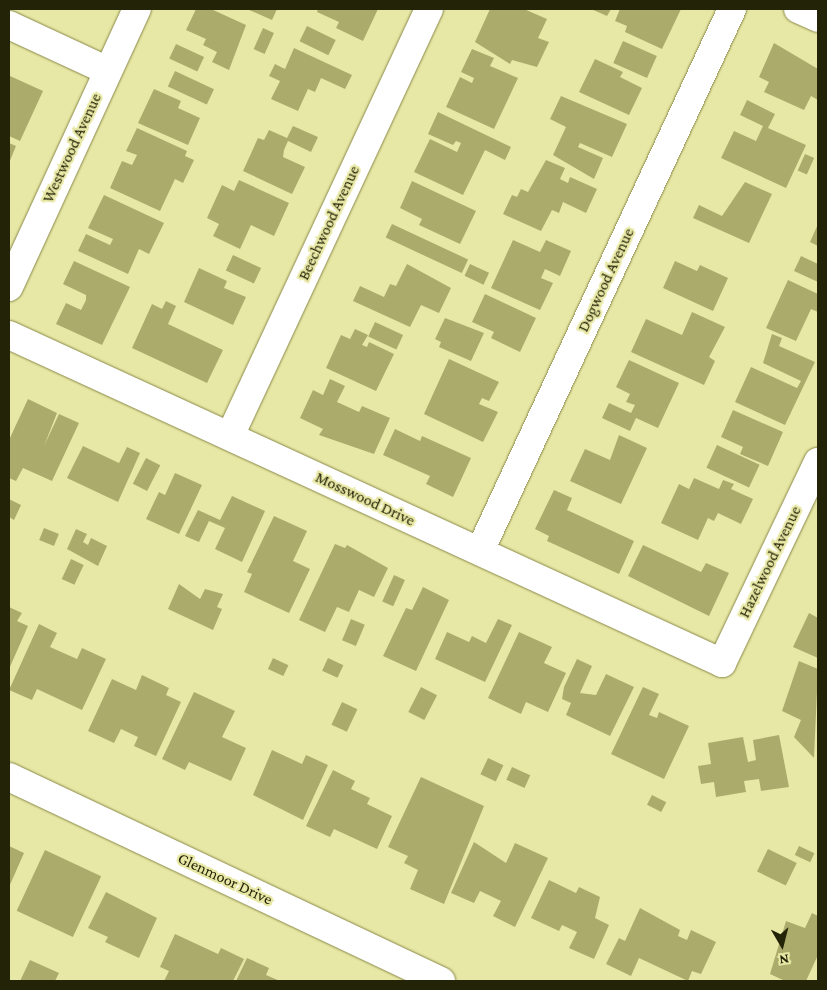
<!DOCTYPE html>
<html>
<head>
<meta charset="utf-8">
<style>
	body { margin:0 }
	#map { position:relative; width:827px; height:990px; overflow:hidden; background:#e8e8a6; font-family:"Crimson Pro",serif }
	div>[style] { position:absolute }
	.building>* { inset:0; background:#abab6b; transform-origin:0 0 }
	.roads { filter:drop-shadow(0 0 1px #898849) drop-shadow(0 0 1px #898849) }
	.minor>* { height:28px; margin:-14px; padding:0 14px; transform-origin:14px; border-radius:14px; background:#fff }
	span { translate:-50% -50%; white-space:nowrap; text-align:center; line-height:1.15; -webkit-text-stroke:4.5px #e8e8a6; paint-order:stroke }
	.street-label { font-size:16px; color:#232308 }
	.frame { position:absolute; inset:0; border:10px solid #232308; pointer-events:none }
	.north { position:absolute; left:757px; top:920px; width:50px; height:50px; -webkit-text-stroke:4px #e8e8a6; paint-order:stroke; rotate:172deg; font-size:14px; font-weight:700; line-height:20px; text-align:center; color:#232308 }
	.north::after { content:''; display:block; margin:auto; width:18px; height:22px; background:#232308; clip-path:polygon(50% 0,100% 100%,50% 72%,0 100%) }
</style>
</head>
<body>
<div id="map">
	<div class="building">
		<div style="clip-path:polygon(196px 9px,211px 9px,246px 25px,229px 70px,212px 62px,217px 52px,203px 45px,206px 39px,186px 30px)"></div>
		<div style="clip-path:polygon(247px 9px,277px 9px,272px 20px)"></div>
		<div style="clip-path:polygon(318px 9px,378px 9px,363px 41px,336px 28px,339px 22px,317px 12px)"></div>
		<div style="clip-path:polygon(490px 9px,524px 9px,547px 19px,538px 38px,549px 42px,537px 67px,512px 60px,510px 64px,475px 42px)"></div>
		<div style="clip-path:polygon(591px 9px,611px 9px,607px 16px)"></div>
		<div style="clip-path:polygon(620px 9px,681px 9px,662px 49px,625px 32px,627px 26px,615px 21px)"></div>
		<div style="left:307px;top:26px;width:32px;height:17px;rotate:26deg"></div>
		<div style="left:263px;top:28px;width:12px;height:23px;rotate:24deg"></div>
		<div style="left:623px;top:41px;width:37px;height:24px;rotate:24deg"></div>
		<div style="clip-path:polygon(774px 43px,818px 69px,818px 100px,811px 96px,804px 110px,764px 92px,769px 82px,759px 77px)"></div>
		<div style="left:176px;top:44px;width:31px;height:16px;rotate:25deg"></div>
		<div style="clip-path:polygon(294px 48px,352px 75px,345px 89px,321px 78px,315px 92px,308px 89px,298px 111px,271px 99px,280px 81px,269px 76px,275px 64px,285px 69px)"></div>
		<div style="clip-path:polygon(472px 49px,494px 58px,490px 66px,518px 78px,494px 129px,446px 107px,460px 77px,472px 83px,474px 78px,461px 72px)"></div>
		<div style="clip-path:polygon(595px 59px,623px 72px,620px 77px,642px 88px,629px 115px,579px 92px)"></div>
		<div style="left:175px;top:71px;width:43px;height:17px;rotate:25deg"></div>
		<div style="clip-path:polygon(10px 76px,43px 91px,20px 141px,9px 136px)"></div>
		<div style="clip-path:polygon(154px 89px,181px 101px,178px 108px,200px 118px,188px 145px,138px 123px)"></div>
		<div style="clip-path:polygon(561px 96px,627px 124px,612px 157px,580px 143px,578px 147px,603px 158px,594px 179px,553px 155px,566px 127px,550px 119px)"></div>
		<div style="clip-path:polygon(747px 100px,775px 114px,768px 128px,806px 145px,786px 188px,721px 158px,734px 131px,756px 141px,763px 126px,740px 115px)"></div>
		<div style="clip-path:polygon(438px 112px,511px 147px,505px 160px,485px 150px,463px 195px,414px 172px,430px 139px,457px 152px,461px 143px,456px 141px,453px 145px,428px 134px)"></div>
		<div style="clip-path:polygon(293px 126px,318px 137px,311px 152px,288px 141px,284px 150px,283px 157px,305px 167px,292px 194px,243px 171px,258px 138px,264px 140px,269px 130px,287px 138px)"></div>
		<div style="clip-path:polygon(137px 128px,187px 151px,185px 156px,194px 160px,183px 183px,175px 179px,160px 211px,110px 188px,122px 161px,132px 165px,137px 155px,126px 151px)"></div>
		<div style="clip-path:polygon(9px 143px,16px 146px,9px 163px)"></div>
		<div style="left:805px;top:154px;width:10px;height:18px;rotate:24deg"></div>
		<div style="clip-path:polygon(546px 160px,565px 168px,560px 179px,568px 183px,570px 177px,597px 189px,586px 213px,563px 202px,559px 213px,552px 210px,541px 231px,503px 214px,512px 195px,517px 197px,521px 189px,528px 192px)"></div>
		<div style="clip-path:polygon(239px 180px,289px 203px,274px 236px,251px 225px,240px 249px,213px 236px,219px 224px,207px 218px,222px 185px,234px 191px)"></div>
		<div style="clip-path:polygon(412px 181px,476px 211px,460px 244px,419px 225px,422px 219px,400px 208px)"></div>
		<div style="clip-path:polygon(745px 182px,772px 194px,749px 243px,693px 218px,699px 205px,722px 216px)"></div>
		<div style="clip-path:polygon(104px 195px,164px 223px,149px 254px,139px 249px,128px 274px,78px 251px,86px 234px,110px 245px,113px 239px,88px 228px)"></div>
		<div style="left:392px;top:224px;width:84px;height:15px;rotate:25deg"></div>
		<div style="clip-path:polygon(818px 224px,818px 246px,810px 242px)"></div>
		<div style="clip-path:polygon(513px 240px,540px 252px,546px 240px,571px 251px,560px 276px,545px 269px,541px 278px,553px 283px,540px 310px,491px 288px)"></div>
		<div style="left:233px;top:255px;width:31px;height:17px;rotate:25deg"></div>
		<div style="clip-path:polygon(801px 256px,818px 264px,818px 282px,794px 271px)"></div>
		<div style="clip-path:polygon(74px 261px,130px 287px,102px 345px,56px 324px,66px 303px,81px 310px,86px 300px,86px 295px,63px 284px)"></div>
		<div style="clip-path:polygon(675px 261px,697px 271px,700px 265px,728px 278px,713px 311px,663px 288px)"></div>
		<div style="clip-path:polygon(407px 264px,451px 288px,439px 313px,421px 305px,410px 327px,353px 301px,360px 286px,384px 297px,390px 284px,396px 286px)"></div>
		<div style="left:470px;top:264px;width:21px;height:13px;rotate:25deg"></div>
		<div style="clip-path:polygon(199px 268px,227px 281px,224px 288px,246px 297px,233px 325px,184px 302px)"></div>
		<div style="clip-path:polygon(788px 280px,818px 294px,818px 312px,811px 309px,796px 341px,766px 328px)"></div>
		<div style="clip-path:polygon(485px 294px,536px 318px,520px 352px,491px 338px,494px 332px,472px 322px)"></div>
		<div style="clip-path:polygon(166px 301px,176px 306px,168px 324px,223px 350px,207px 383px,132px 348px,152px 304px,162px 309px)"></div>
		<div style="clip-path:polygon(692px 312px,725px 327px,709px 357px,715px 361px,704px 385px,631px 352px,646px 319px,682px 335px)"></div>
		<div style="clip-path:polygon(445px 318px,484px 333px,471px 361px,439px 347px,441px 342px,435px 339px)"></div>
		<div style="left:375px;top:322px;width:31px;height:16px;rotate:25deg"></div>
		<div style="clip-path:polygon(355px 329px,368px 335px,362px 345px,367px 347px,369px 342px,394px 354px,376px 391px,326px 368px,341px 335px,350px 339px)"></div>
		<div style="clip-path:polygon(772px 334px,782px 338px,779px 346px,815px 362px,785px 425px,735px 402px,751px 367px,797px 388px,801px 381px,763px 363px)"></div>
		<div style="clip-path:polygon(449px 359px,499px 382px,489px 401px,482px 398px,479px 404px,498px 412px,483px 442px,424px 414px)"></div>
		<div style="clip-path:polygon(629px 360px,679px 383px,658px 428px,636px 418px,630px 431px,602px 418px,609px 403px,631px 413px,635px 405px,626px 402px,630px 394px,616px 387px)"></div>
		<div style="clip-path:polygon(330px 379px,345px 386px,337px 402px,359px 412px,362px 406px,390px 418px,374px 454px,319px 435px,323px 429px,300px 418px,313px 390px,323px 395px)"></div>
		<div style="clip-path:polygon(28px 399px,57px 413px,44px 446px,59px 414px,79px 423px,52px 481px,23px 468px,16px 481px,9px 478px,9px 440px)"></div>
		<div style="clip-path:polygon(733px 410px,783px 432px,768px 466px,740px 454px,743px 447px,721px 437px)"></div>
		<div style="clip-path:polygon(395px 429px,420px 441px,422px 436px,471px 458px,453px 497px,426px 484px,430px 476px,383px 455px)"></div>
		<div style="clip-path:polygon(619px 435px,647px 448px,621px 504px,570px 481px,585px 449px,610px 460px)"></div>
		<div style="left:717px;top:445px;width:47px;height:25px;rotate:25deg"></div>
		<div style="clip-path:polygon(83px 446px,119px 463px,127px 447px,140px 453px,118px 502px,67px 478px)"></div>
		<div style="left:146px;top:458px;width:16px;height:29px;rotate:27deg"></div>
		<div style="clip-path:polygon(175px 473px,202px 485px,179px 534px,146px 519px,159px 492px,165px 495px)"></div>
		<div style="clip-path:polygon(694px 478px,719px 489px,723px 480px,734px 484px,731px 489px,753px 499px,741px 524px,718px 513px,714px 521px,708px 518px,698px 540px,661px 523px,679px 484px,689px 489px)"></div>
		<div style="clip-path:polygon(554px 490px,572px 498px,567px 510px,634px 541px,619px 574px,547px 541px,549px 536px,535px 529px)"></div>
		<div style="clip-path:polygon(232px 496px,265px 511px,242px 562px,215px 549px,225px 528px,209px 521px,199px 542px,185px 536px,198px 510px,220px 520px)"></div>
		<div style="clip-path:polygon(9px 499px,21px 505px,14px 520px,9px 517px)"></div>
		<div style="clip-path:polygon(274px 516px,307px 531px,293px 561px,310px 569px,289px 613px,244px 592px,252px 574px,247px 572px)"></div>
		<div style="left:44px;top:528px;width:16px;height:13px;rotate:22deg"></div>
		<div style="clip-path:polygon(76px 529px,87px 534px,83px 542px,88px 545px,91px 538px,107px 546px,98px 566px,67px 549px)"></div>
		<div style="clip-path:polygon(335px 544px,345px 548px,347px 545px,388px 568px,374px 597px,359px 590px,349px 612px,337px 607px,325px 632px,299px 620px)"></div>
		<div style="clip-path:polygon(643px 545px,701px 572px,706px 563px,729px 573px,709px 616px,628px 576px)"></div>
		<div style="left:71px;top:559px;width:14px;height:22px;rotate:25deg"></div>
		<div style="left:394px;top:575px;width:12px;height:29px;rotate:24deg"></div>
		<div style="clip-path:polygon(179px 584px,200px 599px,205px 589px,223px 594px,217px 607px,222px 609px,213px 630px,168px 609px)"></div>
		<div style="clip-path:polygon(423px 587px,449px 600px,416px 671px,383px 656px,406px 608px,412px 610px)"></div>
		<div style="clip-path:polygon(9px 607px,22px 613px,17px 621px,28px 626px,9px 669px)"></div>
		<div style="clip-path:polygon(809px 613px,818px 618px,818px 658px,793px 647px)"></div>
		<div style="left:351px;top:619px;width:15px;height:23px;rotate:23deg"></div>
		<div style="clip-path:polygon(498px 619px,512px 625px,485px 682px,435px 659px,447px 632px,469px 642px,472px 636px,486px 643px)"></div>
		<div style="clip-path:polygon(39px 624px,57px 633px,50px 647px,77px 659px,82px 648px,106px 659px,82px 710px,37px 689px,32px 700px,9px 690px)"></div>
		<div style="clip-path:polygon(519px 632px,552px 647px,544px 663px,566px 673px,548px 712px,526px 702px,521px 714px,488px 698px)"></div>
		<div style="left:273px;top:658px;width:17px;height:12px;rotate:25deg"></div>
		<div style="left:328px;top:658px;width:17px;height:14px;rotate:25deg"></div>
		<div style="clip-path:polygon(577px 659px,592px 666px,580px 693px,596px 695px,606px 674px,634px 687px,610px 736px,566px 715px,571px 703px,562px 699px,564px 687px)"></div>
		<div style="clip-path:polygon(799px 661px,818px 669px,814px 758px,794px 737px,801px 720px,782px 711px)"></div>
		<div style="clip-path:polygon(142px 675px,169px 688px,166px 695px,181px 702px,156px 756px,134px 746px,138px 737px,121px 729px,114px 743px,88px 731px,112px 679px,136px 690px)"></div>
		<div style="left:421px;top:687px;width:18px;height:28px;rotate:27deg"></div>
		<div style="clip-path:polygon(643px 687px,659px 694px,649px 715px,657px 718px,659px 712px,689px 726px,664px 779px,611px 754px)"></div>
		<div style="clip-path:polygon(194px 692px,235px 711px,222px 737px,246px 748px,231px 781px,189px 762px,185px 770px,162px 759px)"></div>
		<div style="left:342px;top:702px;width:17px;height:25px;rotate:25deg"></div>
		<div style="clip-path:polygon(779px 735px,789px 787px,761px 791px,759px 779px,744px 781px,746px 792px,716px 797px,714px 782px,701px 784px,698px 766px,711px 764px,708px 743px,743px 737px,748px 762px,756px 760px,753px 740px)"></div>
		<div style="clip-path:polygon(272px 750px,302px 764px,306px 755px,328px 765px,303px 820px,253px 795px)"></div>
		<div style="left:488px;top:758px;width:17px;height:18px;rotate:25deg"></div>
		<div style="left:512px;top:767px;width:20px;height:14px;rotate:24deg"></div>
		<div style="clip-path:polygon(333px 770px,355px 781px,351px 789px,370px 798px,367px 804px,392px 816px,377px 849px,334px 829px,330px 837px,306px 826px)"></div>
		<div style="clip-path:polygon(421px 777px,484px 806px,444px 904px,410px 889px,418px 870px,404px 863px,408px 856px,388px 847px)"></div>
		<div style="left:652px;top:795px;width:16px;height:11px;rotate:27deg"></div>
		<div style="clip-path:polygon(474px 842px,506px 863px,515px 843px,548px 858px,515px 927px,493px 916px,501px 901px,480px 891px,474px 903px,451px 893px)"></div>
		<div style="clip-path:polygon(9px 846px,24px 853px,9px 887px)"></div>
		<div style="left:799px;top:846px;width:17px;height:10px;rotate:25deg"></div>
		<div style="left:768px;top:849px;width:32px;height:25px;rotate:26deg"></div>
		<div style="left:45px;top:850px;width:62px;height:67px;rotate:25deg"></div>
		<div style="clip-path:polygon(549px 880px,576px 893px,579px 887px,600px 897px,595px 918px,609px 925px,594px 959px,569px 948px,577px 932px,562px 925px,559px 931px,531px 918px)"></div>
		<div style="clip-path:polygon(106px 892px,157px 918px,139px 958px,105px 942px,108px 937px,88px 928px)"></div>
		<div style="clip-path:polygon(640px 908px,680px 930px,678px 936px,687px 940px,691px 930px,716px 942px,701px 974px,692px 971px,688px 981px,639px 958px,631px 976px,606px 964px,619px 938px,625px 941px)"></div>
		<div style="clip-path:polygon(812px 913px,818px 916px,818px 955px,806px 981px,785px 981px,770px 974px,786px 921px,805px 928px)"></div>
		<div style="clip-path:polygon(175px 934px,218px 954px,221px 948px,244px 959px,233px 981px,164px 981px,169px 971px,160px 967px)"></div>
		<div style="clip-path:polygon(247px 958px,269px 968px,266px 975px,280px 981px,236px 981px)"></div>
		<div style="clip-path:polygon(30px 960px,59px 973px,55px 981px,20px 981px)"></div>
	</div>
	<div class="roads">
		<div class="minor">
			<div style="left:798px;top:9px;width:22px;rotate:24deg"></div>
			<div style="left:9px;top:25px;width:109px;rotate:24.9deg"></div>
			<div style="left:9px;top:287px;width:306px;rotate:-65.3deg"></div>
			<div style="left:9px;top:335px;width:785px;rotate:24.7deg"></div>
			<div style="left:722px;top:663px;width:223px;rotate:-64.5deg"></div>
			<div style="left:230px;top:436px;width:471px;rotate:-65deg"></div>
			<div style="left:480px;top:551px;width:598px;rotate:-65.06deg"></div>
			<div style="left:9px;top:777px;width:478px;rotate:25.3deg"></div>
		</div>
	</div>
	<div class="street-label">
		<span style="left:72px;top:148px;rotate:-65deg">Westwood Avenue</span>
		<span style="left:329px;top:223px;rotate:-65deg">Beechwood Avenue</span>
		<span style="left:606px;top:280px;rotate:-65deg">Dogwood Avenue</span>
		<span style="left:365px;top:499px;rotate:25deg">Mosswood Drive</span>
		<span style="left:770px;top:562px;rotate:-64deg">Hazelwood Avenue</span>
		<span style="left:225px;top:879px;rotate:25deg">Glenmoor Drive</span>
	</div>
	<div class="frame"></div>
	<div class="north">N</div>
</div>
</body>
</html>
